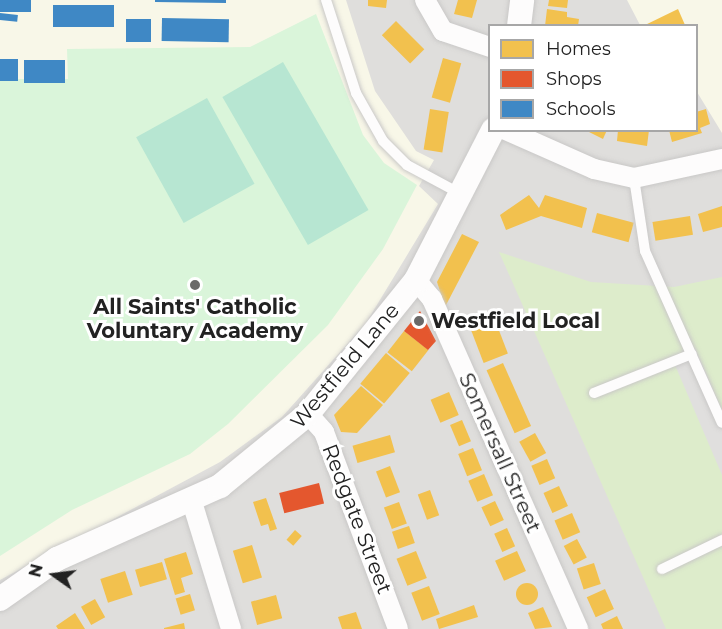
<!DOCTYPE html>
<html>
<head>
<meta charset="utf-8">
<style>
	body { margin:0 }
	#map { position:relative; width:722px; height:629px; overflow:hidden; background:#f0eeeb; font-family:Montserrat,sans-serif }
	div>[style] { position:absolute }
	.residential>* { inset:0; background:#dfdedc }
	.education>* { inset:0; background:#f8f7e8 }
	.grass>* { inset:0; background:#ddeccb }
	.park>* { inset:0; background:#daf5da }
	.pitch>* { inset:0; background:#b7e6d2; transform-origin:0 0 }
	.parking>* { inset:0; background:#e0dfde }
	.homes>* { inset:0; background:#f2c14e; transform-origin:0 0 }
	.round { border-radius:50% }
	.shops>* { inset:0; background:#e4572e; transform-origin:0 0 }
	.schools>* { inset:0; background:#3f88c5; transform-origin:0 0 }
	.roads { filter:drop-shadow(0 0 2px #c9c8c7) drop-shadow(0 0 2px #c9c8c7) }
	.service>* { height:10px; margin:-5px; padding:0 5px; transform-origin:5px; border-radius:5px; background:#fdfcfc }
	.minor>* { height:20px; margin:-10px; padding:0 10px; transform-origin:10px; border-radius:10px; background:#fdfcfc }
	.tertiary>* { height:24px; margin:-12px; padding:0 12px; transform-origin:12px; border-radius:12px; background:#fdfcfc }
	.dots>* { width:16px; height:16px; translate:-50% -50%; box-sizing:border-box; border:3px solid #fff; border-radius:50% }
	span { translate:-50% -50%; white-space:nowrap; text-align:center; line-height:1.15; -webkit-text-stroke:6px #fff; paint-order:stroke }
	.poi-label { font-size:21px; color:#222; font-weight:700 }
	.left { translate:0 -50%; text-align:left }
	.street-label { font-size:21px; color:#222 }
	.legend { position:absolute; left:488px; top:24px; width:210px; height:108px; box-sizing:border-box; background:#fff; border:2px solid #a7a7a7; margin:0; padding:8px 10px; list-style:none; font-size:18px; color:#222 }
	.legend li { display:flex; align-items:center; gap:12px; height:30px }
	.legend b { width:30px; border:2px solid #a7a7a7 }
	.north { position:absolute; left:24px; top:545px; width:60px; height:60px; -webkit-text-stroke:4px #fff; paint-order:stroke; rotate:284deg; font-size:16px; font-weight:700; line-height:24px; text-align:center; color:#222 }
	.north::after { content:''; display:block; margin:auto; width:21px; height:27px; background:#222; clip-path:polygon(50% 0,100% 100%,50% 72%,0 100%) }
</style>
</head>
<body>
<div id="map">
	<div class="residential">
		<div style="clip-path:polygon(evenodd,0 0,722px 0,722px 629px,0 629px,0 0,490px 26px,696px 26px,696px 130px,490px 130px,490px 26px)"></div>
	</div>
	<div class="education">
		<div style="clip-path:polygon(0 0,346px 0,375px 91px,416px 151px,434px 160px,419px 186px,438px 204px,366px 323px,282px 417px,220px 462px,0 580px)"></div>
		<div style="clip-path:polygon(627px 0,722px 0,722px 133px,697px 92px,696px 26px,640px 25px)"></div>
	</div>
	<div class="grass">
		<div style="clip-path:polygon(499px 252px,591px 282px,674px 287px,722px 277px,722px 629px,666px 629px)"></div>
	</div>
	<div class="park">
		<div style="clip-path:polygon(316px 14px,363px 135px,384px 163px,417px 185px,383px 249px,328px 325px,228px 424px,190px 454px,72px 510px,0 556px,0 79px,68px 79px,67px 49px,250px 47px)"></div>
	</div>
	<div class="pitch">
		<div style="left:283px;top:62px;width:171px;height:70px;rotate:60deg"></div>
		<div style="left:207px;top:98px;width:98px;height:81px;rotate:61deg"></div>
	</div>
	<div class="parking">
		<div style="clip-path:polygon(695px 348px,722px 410px,722px 475px,672px 358px)"></div>
	</div>
	<div class="homes">
		<div style="clip-path:polygon(368px 0,387px 0,386px 8px,368px 6px)"></div>
		<div style="clip-path:polygon(458px 0,477px 0,472px 18px,454px 14px)"></div>
		<div style="clip-path:polygon(549px 0,568px 0,567px 8px,548px 6px)"></div>
		<div style="clip-path:polygon(547px 9px,567px 12px,567px 17px,579px 19px,578px 26px,545px 26px)"></div>
		<div style="clip-path:polygon(678px 9px,685px 25px,643px 26px)"></div>
		<div style="left:396px;top:21px;width:40px;height:20px;rotate:45deg"></div>
		<div style="left:443px;top:58px;width:19px;height:41px;rotate:16deg"></div>
		<div style="left:430px;top:109px;width:19px;height:41px;rotate:9deg"></div>
		<div style="clip-path:polygon(706px 109px,710px 124px,700px 128px,702px 133px,672px 142px,669px 130px,696px 130px,696px 112px)"></div>
		<div style="clip-path:polygon(585px 130px,607px 130px,603px 139px)"></div>
		<div style="clip-path:polygon(618px 130px,649px 130px,647px 146px,617px 141px)"></div>
		<div style="clip-path:polygon(529px 195px,539px 208px,545px 195px,587px 208px,582px 228px,541px 216px,506px 230px,500px 215px)"></div>
		<div style="clip-path:polygon(722px 206px,722px 227px,703px 232px,698px 214px)"></div>
		<div style="left:597px;top:213px;width:38px;height:20px;rotate:15deg"></div>
		<div style="left:690px;top:216px;width:19px;height:38px;rotate:81deg"></div>
		<div style="clip-path:polygon(462px 234px,479px 242px,445px 307px,437px 282px)"></div>
		<div style="left:495px;top:320px;width:36px;height:26px;rotate:69deg"></div>
		<div style="left:404px;top:331px;width:31px;height:27px;rotate:38deg"></div>
		<div style="left:386px;top:353px;width:31px;height:40px;rotate:40deg"></div>
		<div style="left:503px;top:363px;width:69px;height:18px;rotate:66deg"></div>
		<div style="clip-path:polygon(361px 386px,383px 405px,357px 433px,341px 432px,334px 415px)"></div>
		<div style="left:449px;top:392px;width:25px;height:20px;rotate:67deg"></div>
		<div style="left:462px;top:420px;width:23px;height:13px;rotate:67deg"></div>
		<div style="left:535px;top:433px;width:23px;height:18px;rotate:61deg"></div>
		<div style="left:390px;top:435px;width:18px;height:39px;rotate:74deg"></div>
		<div style="left:473px;top:448px;width:24px;height:16px;rotate:68deg"></div>
		<div style="left:547px;top:459px;width:21px;height:17px;rotate:67deg"></div>
		<div style="left:390px;top:466px;width:28px;height:15px;rotate:69deg"></div>
		<div style="left:484px;top:474px;width:23px;height:17px;rotate:67deg"></div>
		<div style="left:559px;top:486px;width:22px;height:17px;rotate:66deg"></div>
		<div style="left:430px;top:490px;width:27px;height:13px;rotate:70deg"></div>
		<div style="clip-path:polygon(266px 498px,277px 529px,270px 531px,268px 524px,261px 526px,253px 502px)"></div>
		<div style="left:495px;top:501px;width:21px;height:15px;rotate:65deg"></div>
		<div style="left:399px;top:502px;width:23px;height:16px;rotate:70deg"></div>
		<div style="left:572px;top:513px;width:21px;height:19px;rotate:67deg"></div>
		<div style="left:409px;top:526px;width:18px;height:18px;rotate:71deg"></div>
		<div style="left:507px;top:528px;width:20px;height:14px;rotate:66deg"></div>
		<div style="left:295px;top:530px;width:9px;height:13px;rotate:41deg"></div>
		<div style="left:577px;top:539px;width:21px;height:15px;rotate:62deg"></div>
		<div style="left:252px;top:545px;width:34px;height:20px;rotate:73deg"></div>
		<div style="left:416px;top:551px;width:29px;height:21px;rotate:68deg"></div>
		<div style="left:517px;top:551px;width:22px;height:24px;rotate:66deg"></div>
		<div style="clip-path:polygon(186px 552px,193px 574px,181px 578px,185px 592px,175px 595px,164px 559px)"></div>
		<div style="left:162px;top:562px;width:18px;height:28px;rotate:74deg"></div>
		<div style="left:594px;top:563px;width:22px;height:18px;rotate:72deg"></div>
		<div style="left:125px;top:571px;width:25px;height:26px;rotate:72deg"></div>
		<div class="round" style="left:516px;top:583px;width:22px;height:22px"></div>
		<div style="left:429px;top:586px;width:30px;height:19px;rotate:69deg"></div>
		<div style="left:605px;top:589px;width:22px;height:20px;rotate:66deg"></div>
		<div style="left:190px;top:594px;width:17px;height:15px;rotate:73deg"></div>
		<div style="left:276px;top:595px;width:24px;height:26px;rotate:75deg"></div>
		<div style="left:95px;top:599px;width:21px;height:16px;rotate:61deg"></div>
		<div style="clip-path:polygon(474px 605px,478px 617px,439px 629px,436px 619px)"></div>
		<div style="clip-path:polygon(543px 607px,552px 627px,535px 629px,528px 613px)"></div>
		<div style="clip-path:polygon(356px 612px,362px 629px,342px 629px,338px 617px)"></div>
		<div style="clip-path:polygon(75px 613px,85px 629px,58px 629px,56px 626px)"></div>
		<div style="clip-path:polygon(617px 616px,623px 629px,603px 629px,601px 624px)"></div>
		<div style="clip-path:polygon(184px 623px,185px 629px,164px 629px,164px 628px)"></div>
	</div>
	<div class="shops">
		<div style="clip-path:polygon(420px 311px,436px 341px,428px 350px,404px 331px)"></div>
		<div style="left:319px;top:483px;width:21px;height:41px;rotate:76deg"></div>
	</div>
	<div class="schools">
		<div style="left:0;top:0;width:31px;height:12px"></div>
		<div style="clip-path:polygon(155px 0,226px 0,226px 3px,155px 2px)"></div>
		<div style="left:53px;top:5px;width:61px;height:22px"></div>
		<div style="left:0;top:13px;width:18px;height:7px;rotate:6deg"></div>
		<div style="left:162px;top:18px;width:67px;height:23px;rotate:1deg"></div>
		<div style="left:126px;top:19px;width:25px;height:23px"></div>
		<div style="left:0;top:59px;width:18px;height:22px"></div>
		<div style="left:24px;top:60px;width:41px;height:23px"></div>
	</div>
	<div class="roads">
		<div class="service">
			<div style="left:326px;top:0;width:98px;rotate:72.1deg"></div>
			<div style="left:356px;top:93px;width:55px;rotate:60.6deg"></div>
			<div style="left:383px;top:141px;width:34px;rotate:45deg"></div>
			<div style="left:407px;top:165px;width:61px;rotate:28.2deg"></div>
			<div style="left:634px;top:178px;width:74px;rotate:81.4deg"></div>
			<div style="left:645px;top:251px;width:188px;rotate:65.9deg"></div>
			<div style="left:594px;top:393px;width:105px;rotate:-21.7deg"></div>
			<div style="left:662px;top:569px;width:67px;rotate:-25.8deg"></div>
		</div>
		<div class="minor">
			<div style="left:425px;top:0;width:36px;rotate:60deg"></div>
			<div style="left:443px;top:31px;width:50px;rotate:18.8deg"></div>
			<div style="left:506px;top:130px;width:96px;rotate:23.9deg"></div>
			<div style="left:594px;top:169px;width:41px;rotate:12.7deg"></div>
			<div style="left:634px;top:178px;width:90px;rotate:-12.2deg"></div>
			<div style="left:416px;top:280px;width:25px;rotate:50deg"></div>
			<div style="left:432px;top:299px;width:361px;rotate:66.1deg"></div>
			<div style="left:308px;top:414px;width:24px;rotate:48deg"></div>
			<div style="left:324px;top:432px;width:210px;rotate:69.4deg"></div>
			<div style="left:192px;top:502px;width:133px;rotate:72.9deg"></div>
		</div>
		<div class="tertiary">
			<div style="left:519px;top:26px;width:26px;rotate:-83deg"></div>
			<div style="left:0;top:599px;width:70px;rotate:-35.1deg"></div>
			<div style="left:57px;top:559px;width:179px;rotate:-24.1deg"></div>
			<div style="left:220px;top:486px;width:114px;rotate:-39.3deg"></div>
			<div style="left:308px;top:414px;width:172px;rotate:-51.1deg"></div>
			<div style="left:416px;top:280px;width:169px;rotate:-62.8deg"></div>
		</div>
	</div>
	<div class="dots">
		<div style="left:195px;top:285px;background:#6a6968"></div>
		<div style="left:419px;top:321px;background:#6a6968"></div>
	</div>
	<div class="poi-label">
		<span style="left:195px;top:319px">All Saints' Catholic<br>Voluntary Academy</span>
		<span class="left" style="left:431px;top:321px">Westfield Local</span>
	</div>
	<div class="street-label">
		<span style="left:345px;top:366px;rotate:-50deg">Westfield Lane</span>
		<span style="left:500px;top:453px;rotate:66deg">Somersall Street</span>
		<span style="left:357px;top:519px;rotate:69deg">Redgate Street</span>
	</div>
	<ul class="legend">
	<li><b style="height:16px;background:#f2c14e"></b>Homes</li>
	<li><b style="height:16px;background:#e4572e"></b>Shops</li>
	<li><b style="height:16px;background:#3f88c5"></b>Schools</li>
	</ul>
	<div class="north">N</div>
</div>
</body>
</html>
